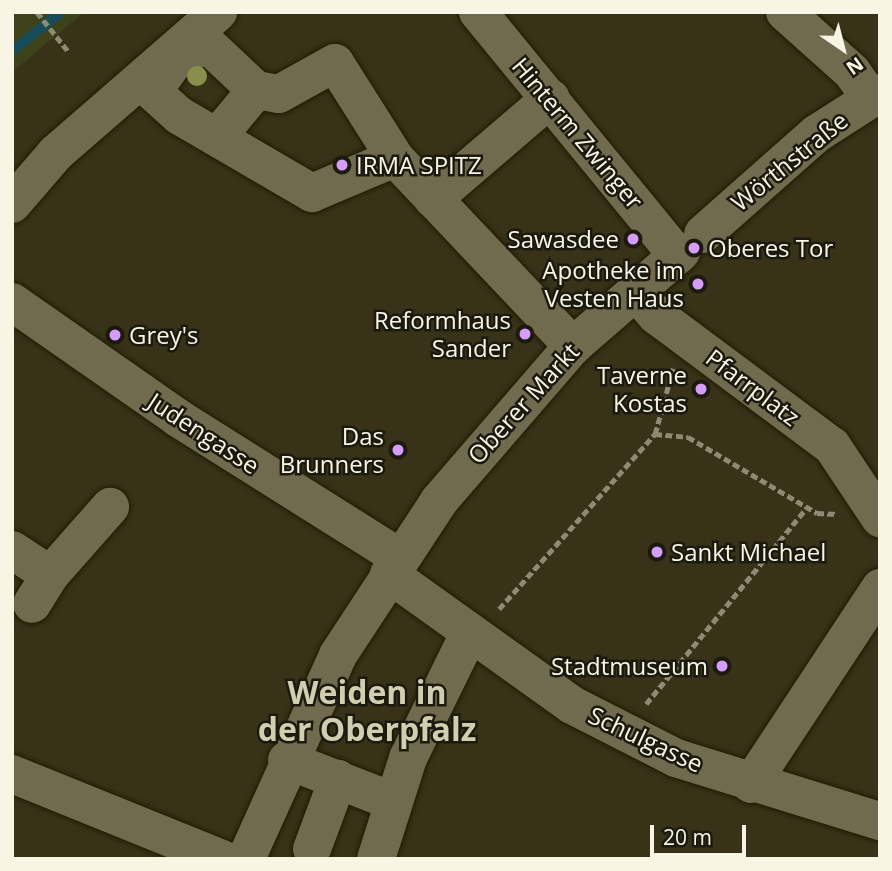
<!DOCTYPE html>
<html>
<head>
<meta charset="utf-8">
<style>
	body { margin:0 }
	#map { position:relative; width:892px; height:871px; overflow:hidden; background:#373218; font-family:"Open Sans",sans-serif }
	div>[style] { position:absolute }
	.green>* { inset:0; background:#3e421b }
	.stream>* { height:10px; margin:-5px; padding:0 5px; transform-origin:5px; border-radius:5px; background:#174d59 }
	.path>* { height:4.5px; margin-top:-2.25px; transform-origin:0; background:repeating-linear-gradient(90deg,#8e8a75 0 7px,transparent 0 10.5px) }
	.roads { filter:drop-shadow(0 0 2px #1f1a02) drop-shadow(0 0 2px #1f1a02) }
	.minor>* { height:38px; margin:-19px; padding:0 19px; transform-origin:19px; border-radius:19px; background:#706b4e }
	.trees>* { width:20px; height:20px; margin:-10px; border-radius:50%; background:#8a8e4b }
	.dots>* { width:19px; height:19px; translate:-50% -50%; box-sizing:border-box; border:4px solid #1c1a0f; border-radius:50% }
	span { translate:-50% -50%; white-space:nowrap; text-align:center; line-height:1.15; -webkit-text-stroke:5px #1c1a0f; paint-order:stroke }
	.street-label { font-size:24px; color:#f8f5e5 }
	.poi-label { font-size:24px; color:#f8f5e5 }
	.left { translate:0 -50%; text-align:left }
	.right { translate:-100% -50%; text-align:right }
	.district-label { font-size:32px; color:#d3ceaf; font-weight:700 }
	.frame { position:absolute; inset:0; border:14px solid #f8f5e5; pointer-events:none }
	.north { position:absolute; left:808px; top:14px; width:70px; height:70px; -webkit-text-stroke:5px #1c1a0f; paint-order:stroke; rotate:145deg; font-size:19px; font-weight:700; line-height:28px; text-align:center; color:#f8f5e5 }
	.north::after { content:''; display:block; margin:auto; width:24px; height:32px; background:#f8f5e5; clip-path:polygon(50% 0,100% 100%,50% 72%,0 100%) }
	.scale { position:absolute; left:650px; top:825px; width:96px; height:32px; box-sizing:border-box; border:4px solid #f8f5e5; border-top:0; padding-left:9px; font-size:21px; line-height:24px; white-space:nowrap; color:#f8f5e5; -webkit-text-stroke:5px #1c1a0f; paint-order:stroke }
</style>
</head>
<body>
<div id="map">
	<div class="green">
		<div style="clip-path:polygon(12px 12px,84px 12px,12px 72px)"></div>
	</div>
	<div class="stream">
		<div style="left:12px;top:51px;width:63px;rotate:-38.5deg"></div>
	</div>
	<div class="path">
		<div style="left:37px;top:12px;width:50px;rotate:51.5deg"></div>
		<div style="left:655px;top:434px;width:68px;rotate:-74.7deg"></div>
		<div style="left:499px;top:609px;width:234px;rotate:-48.3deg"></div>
		<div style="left:655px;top:434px;width:33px;rotate:5deg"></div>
		<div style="left:688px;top:437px;width:150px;rotate:30.5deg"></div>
		<div style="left:817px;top:513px;width:20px;rotate:3deg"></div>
		<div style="left:646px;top:704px;width:254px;rotate:-50.7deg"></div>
	</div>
	<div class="roads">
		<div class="minor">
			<div style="left:478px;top:12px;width:314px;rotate:50.7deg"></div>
			<div style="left:785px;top:12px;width:90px;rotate:41.8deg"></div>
			<div style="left:852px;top:72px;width:32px;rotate:55deg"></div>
			<div style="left:168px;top:56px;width:9px;rotate:54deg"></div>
			<div style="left:173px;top:63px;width:35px;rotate:125deg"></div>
			<div style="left:153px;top:92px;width:36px;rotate:42deg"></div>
			<div style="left:180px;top:116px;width:153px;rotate:30.3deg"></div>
			<div style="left:312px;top:193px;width:90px;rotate:-22.9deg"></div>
			<div style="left:395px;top:158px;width:259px;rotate:46.6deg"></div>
			<div style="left:173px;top:63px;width:39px;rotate:-31deg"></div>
			<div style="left:206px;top:43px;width:69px;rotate:43.2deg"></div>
			<div style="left:218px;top:136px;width:60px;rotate:-50.4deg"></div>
			<div style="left:256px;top:90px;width:23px;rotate:10deg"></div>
			<div style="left:279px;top:94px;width:64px;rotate:-29deg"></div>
			<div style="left:335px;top:63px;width:112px;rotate:57.7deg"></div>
			<div style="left:433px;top:199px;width:155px;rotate:-40.6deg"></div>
			<div style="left:12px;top:204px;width:67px;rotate:-49.2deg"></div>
			<div style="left:56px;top:153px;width:215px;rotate:-41deg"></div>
			<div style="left:703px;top:234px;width:151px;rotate:-41.5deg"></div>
			<div style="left:816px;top:134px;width:76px;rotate:-32.6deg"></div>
			<div style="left:635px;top:291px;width:32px;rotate:49deg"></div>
			<div style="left:656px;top:315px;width:219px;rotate:36.7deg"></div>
			<div style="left:832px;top:446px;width:87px;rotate:56.3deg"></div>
			<div style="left:12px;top:302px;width:203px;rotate:34.9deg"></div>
			<div style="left:178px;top:418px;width:262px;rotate:32.2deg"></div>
			<div style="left:12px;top:550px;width:45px;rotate:33.3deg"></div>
			<div style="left:50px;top:575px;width:34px;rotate:122deg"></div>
			<div style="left:389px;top:574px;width:225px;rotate:35.6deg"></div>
			<div style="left:572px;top:705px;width:117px;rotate:27deg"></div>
			<div style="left:676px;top:758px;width:214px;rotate:17.2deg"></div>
			<div style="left:50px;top:575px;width:91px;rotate:-48.6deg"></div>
			<div style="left:287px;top:760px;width:113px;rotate:21.3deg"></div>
			<div style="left:12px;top:774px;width:227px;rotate:22deg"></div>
			<div style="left:751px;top:784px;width:235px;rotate:-56.6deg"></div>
			<div style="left:312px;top:849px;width:75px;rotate:-69.6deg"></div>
			<div style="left:246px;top:859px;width:224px;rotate:-65.7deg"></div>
			<div style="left:338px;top:655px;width:184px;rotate:-56.7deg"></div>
			<div style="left:439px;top:501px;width:205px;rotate:-49.2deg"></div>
			<div style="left:573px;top:346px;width:143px;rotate:-41deg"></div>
			<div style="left:376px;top:859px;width:106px;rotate:-72.4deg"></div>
			<div style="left:408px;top:758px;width:136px;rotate:-63.8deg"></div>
		</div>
	</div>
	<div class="trees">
		<div style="left:197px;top:76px"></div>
	</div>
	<div class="dots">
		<div style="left:342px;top:165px;background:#d49cfb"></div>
		<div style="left:633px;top:239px;background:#d49cfb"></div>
		<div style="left:694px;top:248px;background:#d49cfb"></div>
		<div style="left:698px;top:284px;background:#d49cfb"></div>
		<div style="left:525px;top:334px;background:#d49cfb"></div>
		<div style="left:115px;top:335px;background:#d49cfb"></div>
		<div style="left:701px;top:389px;background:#d49cfb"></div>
		<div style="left:398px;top:450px;background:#d49cfb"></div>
		<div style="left:657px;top:552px;background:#d49cfb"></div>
		<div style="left:722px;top:666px;background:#d49cfb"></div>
	</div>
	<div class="street-label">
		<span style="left:578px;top:133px;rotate:50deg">Hinterm Zwinger</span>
		<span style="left:789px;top:161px;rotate:-39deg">Wörthstraße</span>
		<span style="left:753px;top:387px;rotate:37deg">Pfarrplatz</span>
		<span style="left:523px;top:403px;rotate:-48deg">Oberer Markt</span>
		<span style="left:204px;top:433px;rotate:33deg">Judengasse</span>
		<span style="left:646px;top:739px;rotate:25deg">Schulgasse</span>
	</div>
	<div class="poi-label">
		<span class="left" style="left:356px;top:165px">IRMA SPITZ</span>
		<span class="right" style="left:619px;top:239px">Sawasdee</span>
		<span class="left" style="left:708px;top:248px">Oberes Tor</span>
		<span class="right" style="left:684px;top:284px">Apotheke im<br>Vesten Haus</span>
		<span class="right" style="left:511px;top:334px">Reformhaus<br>Sander</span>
		<span class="left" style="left:129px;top:335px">Grey's</span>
		<span class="right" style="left:687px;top:389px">Taverne<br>Kostas</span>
		<span class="right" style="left:384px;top:450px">Das<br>Brunners</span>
		<span class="left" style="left:671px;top:552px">Sankt Michael</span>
		<span class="right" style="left:708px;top:666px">Stadtmuseum</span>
	</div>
	<div class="district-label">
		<span style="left:367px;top:711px">Weiden in<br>der Oberpfalz</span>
	</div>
	<div class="frame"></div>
	<div class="north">N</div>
	<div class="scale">20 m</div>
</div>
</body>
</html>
